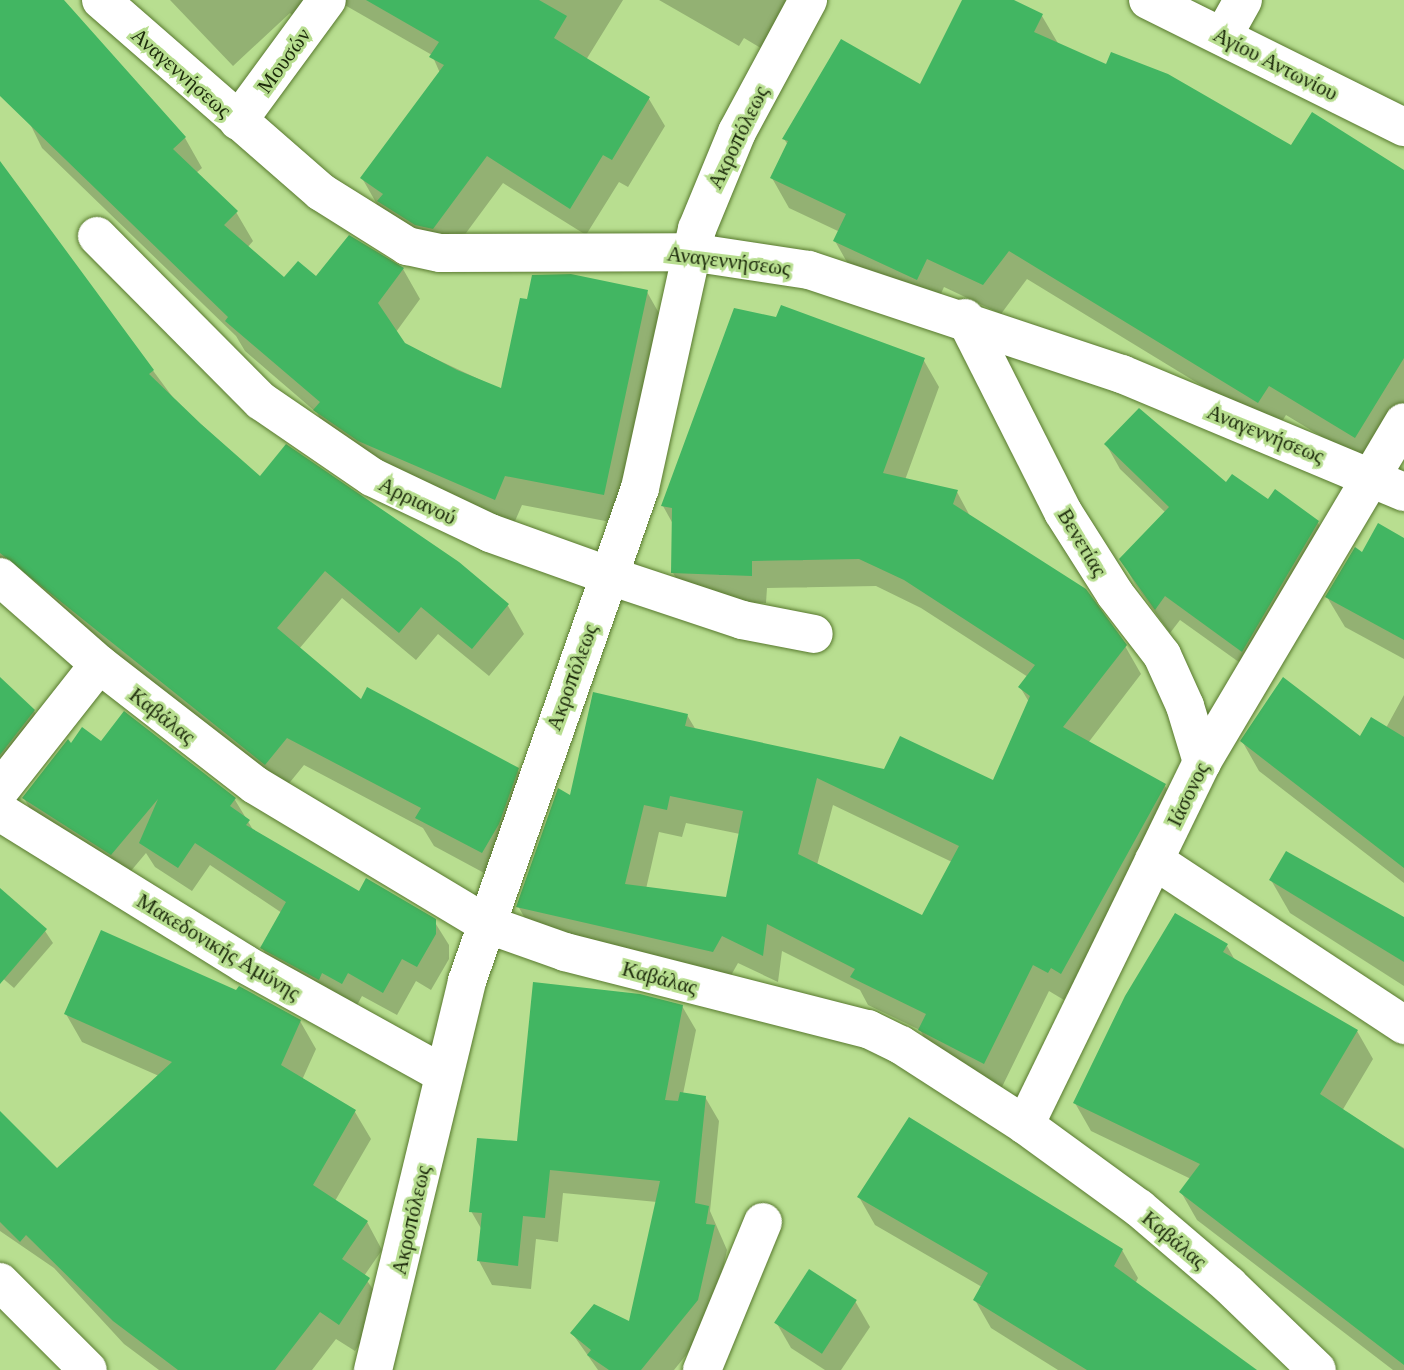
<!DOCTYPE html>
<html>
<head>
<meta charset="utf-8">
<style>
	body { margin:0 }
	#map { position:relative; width:1404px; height:1370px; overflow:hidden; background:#b8de90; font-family:"PT Serif",serif }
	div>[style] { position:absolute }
	.shadow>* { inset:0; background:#0003 }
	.building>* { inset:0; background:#42b662; transform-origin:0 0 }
	.roads { filter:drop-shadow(0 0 2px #58792e) drop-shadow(0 0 2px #58792e) }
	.minor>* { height:38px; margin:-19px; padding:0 19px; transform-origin:19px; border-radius:19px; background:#fff }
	span { translate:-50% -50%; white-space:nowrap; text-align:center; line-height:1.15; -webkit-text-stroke:6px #b8de90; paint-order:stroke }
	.street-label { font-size:21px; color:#1c2a0b }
</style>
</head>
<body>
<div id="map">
	<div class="shadow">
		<div style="clip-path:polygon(0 0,61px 0,185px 138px,202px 168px,196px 173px,236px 212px,253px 241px,247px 248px,285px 280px,403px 269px,420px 299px,396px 332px,404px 344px,502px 390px,528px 301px,647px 292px,664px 322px,621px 524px,522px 505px,512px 528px,332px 440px,317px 413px,245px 351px,236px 336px,42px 148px,0 63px)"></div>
		<div style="clip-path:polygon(170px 0,328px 0,303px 26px,290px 13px,233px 66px)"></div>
		<div style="clip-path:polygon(336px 0,623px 0,586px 60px,649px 99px,665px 126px,628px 187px,619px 182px,586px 235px,503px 183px,449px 256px,378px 206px,362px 178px,440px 73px,432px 55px)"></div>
		<div style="clip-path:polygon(659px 0,793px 0,764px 50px,744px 38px,739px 46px)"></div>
		<div style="clip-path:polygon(964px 0,1010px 0,1042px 16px,1059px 45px,1292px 147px,1404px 172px,1404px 414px,1372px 467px,1286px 415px,1276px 431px,1027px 279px,1001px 314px,944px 287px,934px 309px,852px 271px,835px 241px,840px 232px,789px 208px,772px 178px,788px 145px,784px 139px,920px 87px)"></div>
		<div style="clip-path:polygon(0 164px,177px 403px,261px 478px,458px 564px,508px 606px,524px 634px,489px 676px,438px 634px,416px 660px,342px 598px,299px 649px,362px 701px,517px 769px,534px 798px,499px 881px,434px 846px,423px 828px,304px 765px,282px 792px,0 566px)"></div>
		<div style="clip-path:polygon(evenodd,923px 359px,939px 387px,905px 480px,957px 492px,971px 518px,1125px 646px,1141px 674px,1088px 743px,1165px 786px,1181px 813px,1077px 1000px,1067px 994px,1064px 1000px,1049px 991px,1000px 1091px,936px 1057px,920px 1030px,868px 1005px,860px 990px,782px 951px,778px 982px,738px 963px,729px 979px,534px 934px,518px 906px,571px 797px,687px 715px,696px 730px,885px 771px,994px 782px,1029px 702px,1020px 687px,1028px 677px,921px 608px,876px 586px,767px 588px,766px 603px,689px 600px,673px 573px,673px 524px,663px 506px,923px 359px,833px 805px,952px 862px,923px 918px,817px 865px,833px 805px,923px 359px,686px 823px,740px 834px,727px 899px,646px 889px,659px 832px,682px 837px,686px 823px)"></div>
		<div style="clip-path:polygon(1106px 444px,1268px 502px,1275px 492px,1318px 523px,1333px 548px,1257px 675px,1180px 620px,1170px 633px,1135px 584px,1121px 559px,1166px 513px,1120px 469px)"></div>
		<div style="clip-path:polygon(1404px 540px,1404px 659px,1345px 627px,1327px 597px,1363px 555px)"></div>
		<div style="clip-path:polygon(0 680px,34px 711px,50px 739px,0 803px)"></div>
		<div style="clip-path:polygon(1404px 695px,1404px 883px,1259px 771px,1242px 741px,1360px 739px,1386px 728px)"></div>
		<div style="clip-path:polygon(124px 713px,235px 800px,255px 833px,359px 893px,434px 921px,449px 945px,449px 959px,431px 990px,416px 981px,397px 1015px,362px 996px,356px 1007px,276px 971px,262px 948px,282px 913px,210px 865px,192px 891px,155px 867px,146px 853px,125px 878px,37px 822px,24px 798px,71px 745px,101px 744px)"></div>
		<div style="clip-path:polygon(1271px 880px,1404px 920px,1404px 986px,1290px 913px)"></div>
		<div style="clip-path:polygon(0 895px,45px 931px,53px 943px,14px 988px,0 976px)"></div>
		<div style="clip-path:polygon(1227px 946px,1236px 962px,1357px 1031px,1373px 1059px,1342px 1111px,1404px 1148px,1404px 1370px,1393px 1370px,1197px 1220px,1181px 1192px,1191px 1179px,1091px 1131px,1075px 1103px)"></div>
		<div style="clip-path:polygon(682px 1006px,696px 1030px,683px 1094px,705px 1097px,719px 1121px,710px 1211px,727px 1250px,711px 1324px,674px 1370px,598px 1370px,572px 1333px,630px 1323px,657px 1202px,563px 1193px,558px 1242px,536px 1239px,531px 1289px,492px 1285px,479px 1261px,482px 1230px,471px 1211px,519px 1143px)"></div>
		<div style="clip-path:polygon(66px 1014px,300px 1021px,316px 1049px,302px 1080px,355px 1112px,371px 1139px,335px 1201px,367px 1222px,382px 1250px,364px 1276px,384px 1306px,355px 1351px,336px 1339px,312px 1370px,159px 1370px,124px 1344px,54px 1268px,0 1231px,0 1142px,57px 1171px,159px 1076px,82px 1042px)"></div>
		<div style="clip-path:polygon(859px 1197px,1122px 1250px,1138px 1278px,1135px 1284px,1254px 1370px,1058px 1370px,991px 1328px,975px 1300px,982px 1287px,875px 1225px)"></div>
		<div style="clip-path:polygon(855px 1301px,870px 1327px,841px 1370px,825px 1370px,791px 1348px,776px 1322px)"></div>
	</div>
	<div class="building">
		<div style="clip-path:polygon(0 0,64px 0,186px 137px,173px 149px,238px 211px,224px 225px,284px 277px,298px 261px,316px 276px,349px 235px,404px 268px,378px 303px,405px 343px,457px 370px,501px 388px,520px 298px,527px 299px,532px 275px,571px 274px,648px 290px,604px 495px,505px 476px,495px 500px,358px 441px,313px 410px,320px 402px,225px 321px,228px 317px,0 96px)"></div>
		<div style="clip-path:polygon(366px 0,539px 0,567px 16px,554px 38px,650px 97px,612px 160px,603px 155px,570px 209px,487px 156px,433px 229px,415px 225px,377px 201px,383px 194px,360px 178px,444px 65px,429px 57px,439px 42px)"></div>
		<div style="clip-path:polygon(962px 0,1014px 0,1043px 14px,1034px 32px,1106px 64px,1111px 52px,1168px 74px,1291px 145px,1312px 112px,1404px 170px,1404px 358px,1355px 438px,1269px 386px,1258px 403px,1009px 251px,983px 285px,927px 259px,917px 280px,833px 241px,846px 214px,770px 178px,788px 141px,782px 139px,841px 39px,920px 84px)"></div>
		<div style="clip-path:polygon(0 161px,154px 370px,149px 374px,201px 424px,260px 476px,286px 444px,459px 562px,509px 604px,472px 649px,421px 607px,399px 633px,325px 571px,277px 628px,361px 699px,367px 687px,519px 768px,499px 824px,482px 853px,415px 818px,421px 808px,287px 738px,265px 765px,0 553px)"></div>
		<div style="clip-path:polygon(evenodd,781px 305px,925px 358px,883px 473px,958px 490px,953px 504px,1086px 589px,1127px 645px,1063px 727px,1166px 784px,1061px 974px,1051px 968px,1048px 973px,1033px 965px,984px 1064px,918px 1030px,926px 1014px,850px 977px,855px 969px,767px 924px,763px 956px,722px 936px,713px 952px,516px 907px,558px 788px,570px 795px,593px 692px,688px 714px,685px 726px,884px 769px,900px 736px,993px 780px,1030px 696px,1018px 687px,1035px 665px,904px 580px,859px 559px,752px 561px,752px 576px,671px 573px,672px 508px,661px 506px,734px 308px,776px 317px,781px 305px,817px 778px,959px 846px,922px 915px,798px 854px,817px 778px,781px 305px,670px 796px,743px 811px,726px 897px,625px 884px,644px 805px,667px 810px,670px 796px)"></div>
		<div style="clip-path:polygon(1139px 408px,1226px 482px,1232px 474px,1268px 499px,1275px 489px,1319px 521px,1242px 652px,1165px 596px,1155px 610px,1119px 559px,1169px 507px,1104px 444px)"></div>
		<div style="clip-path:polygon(1378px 523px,1404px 538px,1404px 640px,1325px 597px,1355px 547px,1362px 552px)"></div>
		<div style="clip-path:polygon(0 677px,35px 710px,0 755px)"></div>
		<div style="clip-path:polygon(1283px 677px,1360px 736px,1371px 717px,1404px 737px,1404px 868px,1240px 741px)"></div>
		<div style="clip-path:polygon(124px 711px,236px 798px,230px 806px,250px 820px,246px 825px,359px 891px,366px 878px,436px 919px,436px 934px,417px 967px,402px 959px,383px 993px,348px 973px,342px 984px,322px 973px,319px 980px,260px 948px,286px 902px,195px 843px,178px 868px,139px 843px,158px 799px,111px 855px,22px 798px,68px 739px,71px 743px,82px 727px,101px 741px)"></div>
		<div style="clip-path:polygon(1286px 851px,1404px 917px,1404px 962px,1269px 880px)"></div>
		<div style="clip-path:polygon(0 888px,47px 929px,0 984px)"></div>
		<div style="clip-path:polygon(1175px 913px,1228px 944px,1223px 952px,1358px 1030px,1320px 1094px,1404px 1149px,1404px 1365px,1179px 1192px,1200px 1164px,1073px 1103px,1125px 996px)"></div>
		<div style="clip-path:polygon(101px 930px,236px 990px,239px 986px,301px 1020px,281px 1065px,356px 1110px,313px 1185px,368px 1221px,342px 1259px,370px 1278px,339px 1325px,320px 1312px,275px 1370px,178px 1370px,113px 1321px,26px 1235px,20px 1242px,0 1222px,0 1111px,57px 1168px,172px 1062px,64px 1014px)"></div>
		<div style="clip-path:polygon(533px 982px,640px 994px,683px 1005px,665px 1100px,678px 1101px,680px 1092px,706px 1096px,695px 1203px,709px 1206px,706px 1224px,715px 1225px,698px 1300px,641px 1370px,609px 1370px,587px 1355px,591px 1350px,570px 1333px,594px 1304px,629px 1321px,660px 1181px,550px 1170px,545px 1218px,523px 1216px,518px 1266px,477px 1261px,482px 1213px,469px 1212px,477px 1138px,517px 1141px)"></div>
		<div style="clip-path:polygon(909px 1117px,1123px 1249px,1114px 1266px,1257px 1370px,1087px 1370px,973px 1300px,988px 1273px,857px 1197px)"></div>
		<div style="left:809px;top:1269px;width:57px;height:64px;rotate:33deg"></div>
	</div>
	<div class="roads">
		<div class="minor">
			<div style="left:101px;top:0;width:292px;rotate:41.1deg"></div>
			<div style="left:321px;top:192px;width:102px;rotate:32.1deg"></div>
			<div style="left:407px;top:246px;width:34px;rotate:12deg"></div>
			<div style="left:440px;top:253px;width:250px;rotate:-0.2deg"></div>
			<div style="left:690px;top:252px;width:120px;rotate:8.6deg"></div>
			<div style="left:809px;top:270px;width:330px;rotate:18.4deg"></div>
			<div style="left:1122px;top:374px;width:306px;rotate:22.7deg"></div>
			<div style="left:1148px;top:0;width:286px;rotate:26.4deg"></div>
			<div style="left:1223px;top:36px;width:41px;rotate:-60.9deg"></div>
			<div style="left:238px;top:121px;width:150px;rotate:-53.7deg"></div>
			<div style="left:97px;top:236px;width:233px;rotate:45.2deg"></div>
			<div style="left:261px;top:401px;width:135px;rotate:34.4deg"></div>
			<div style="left:372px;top:477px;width:131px;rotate:25.4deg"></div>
			<div style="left:490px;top:533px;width:127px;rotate:19.7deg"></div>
			<div style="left:610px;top:576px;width:139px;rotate:18.4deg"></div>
			<div style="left:742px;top:620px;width:73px;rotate:11deg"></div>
			<div style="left:965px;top:318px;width:217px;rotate:63.2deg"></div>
			<div style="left:1063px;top:512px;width:97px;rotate:57.6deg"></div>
			<div style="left:1115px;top:594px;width:77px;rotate:52.4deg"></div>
			<div style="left:1162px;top:655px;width:56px;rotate:65.7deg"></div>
			<div style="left:1185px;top:706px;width:59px;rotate:73.1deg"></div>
			<div style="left:0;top:577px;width:132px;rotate:41.3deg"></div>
			<div style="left:99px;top:664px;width:197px;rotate:37.8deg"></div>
			<div style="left:255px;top:785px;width:270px;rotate:31deg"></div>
			<div style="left:486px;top:924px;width:84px;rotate:19.5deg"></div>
			<div style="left:565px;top:952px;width:313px;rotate:14.3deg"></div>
			<div style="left:868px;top:1029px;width:37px;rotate:26deg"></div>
			<div style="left:901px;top:1045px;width:148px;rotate:32.8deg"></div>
			<div style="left:1025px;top:1125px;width:141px;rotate:36.1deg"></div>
			<div style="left:1139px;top:1208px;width:118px;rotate:40.5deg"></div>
			<div style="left:1229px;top:1285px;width:122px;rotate:44deg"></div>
			<div style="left:0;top:790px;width:160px;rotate:-51.8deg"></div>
			<div style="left:0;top:812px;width:288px;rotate:31.8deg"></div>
			<div style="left:245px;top:964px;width:225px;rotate:29deg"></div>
			<div style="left:1154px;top:860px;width:300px;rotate:33.4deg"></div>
			<div style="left:1025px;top:1125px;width:404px;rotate:-64deg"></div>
			<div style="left:1202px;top:762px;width:395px;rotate:-59.3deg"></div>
			<div style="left:0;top:1282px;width:124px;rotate:45deg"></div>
			<div style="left:373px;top:1370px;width:400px;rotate:-76.4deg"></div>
			<div style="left:467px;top:981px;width:522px;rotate:-70.66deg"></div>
			<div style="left:640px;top:488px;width:265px;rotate:-77.6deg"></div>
			<div style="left:697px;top:229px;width:105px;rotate:-67.6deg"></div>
			<div style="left:737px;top:132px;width:150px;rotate:-61.7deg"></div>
			<div style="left:702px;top:1370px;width:160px;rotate:-67.6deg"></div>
		</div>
	</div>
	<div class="street-label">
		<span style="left:283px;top:60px;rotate:-54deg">Μουσών</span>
		<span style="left:1276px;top:63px;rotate:27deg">Αγίου Αντωνίου</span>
		<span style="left:182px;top:72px;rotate:41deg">Αναγεννήσεως</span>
		<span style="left:737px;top:137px;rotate:-64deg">Ακροπόλεως</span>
		<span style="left:729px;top:260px;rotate:7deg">Αναγεννήσεως</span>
		<span style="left:1266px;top:433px;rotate:22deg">Αναγεννήσεως</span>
		<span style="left:418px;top:500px;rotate:26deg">Αρριανού</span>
		<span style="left:1083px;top:542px;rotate:59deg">Βενετίας</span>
		<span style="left:571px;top:677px;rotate:-70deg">Ακροπόλεως</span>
		<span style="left:163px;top:715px;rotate:38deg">Καβάλας</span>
		<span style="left:1187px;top:794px;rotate:-64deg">Ιάσονος</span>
		<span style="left:219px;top:946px;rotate:31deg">Μακεδονικής Αμύνης</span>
		<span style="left:660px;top:977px;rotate:15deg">Καβάλας</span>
		<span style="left:410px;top:1220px;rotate:-77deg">Ακροπόλεως</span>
		<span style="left:1175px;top:1239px;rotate:40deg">Καβάλας</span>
	</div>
</div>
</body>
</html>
